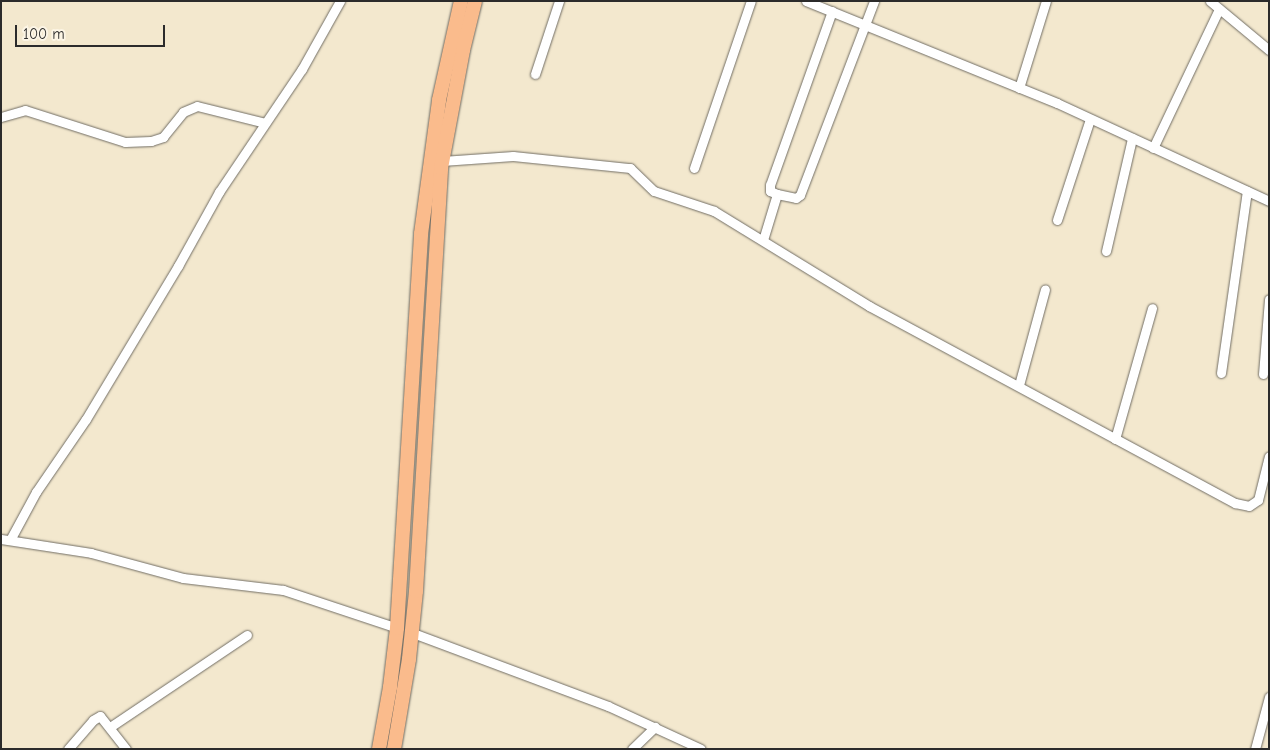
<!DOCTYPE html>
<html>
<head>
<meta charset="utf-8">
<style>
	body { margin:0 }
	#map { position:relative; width:1270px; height:750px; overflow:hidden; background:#f3e8ce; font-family:"Comic Neue",sans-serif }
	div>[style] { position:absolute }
	.roads { filter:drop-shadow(0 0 1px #716d64) drop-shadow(0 0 1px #716d64) }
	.street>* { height:9px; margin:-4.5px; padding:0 4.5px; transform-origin:4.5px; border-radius:4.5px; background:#fff }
	.primary>* { height:14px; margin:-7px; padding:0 7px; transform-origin:7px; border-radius:7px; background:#fabb8c }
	span { translate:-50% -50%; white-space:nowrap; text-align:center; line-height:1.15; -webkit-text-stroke:5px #fcf5e5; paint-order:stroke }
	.frame { position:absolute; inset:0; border:2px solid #2b2b2b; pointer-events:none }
	.scale { position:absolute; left:15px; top:25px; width:150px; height:22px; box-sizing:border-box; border:2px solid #2b2b2b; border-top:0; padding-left:6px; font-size:15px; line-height:18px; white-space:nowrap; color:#2b2b2b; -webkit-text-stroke:4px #fcf5e5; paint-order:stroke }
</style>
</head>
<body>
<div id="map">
	<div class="roads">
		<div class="street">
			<div style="left:806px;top:1px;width:271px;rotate:22.1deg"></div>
			<div style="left:1057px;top:103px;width:234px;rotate:24.8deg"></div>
			<div style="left:1210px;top:1px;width:77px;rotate:39.7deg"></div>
			<div style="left:832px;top:11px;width:185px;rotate:109.6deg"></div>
			<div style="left:770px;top:185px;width:6px;rotate:90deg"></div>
			<div style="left:770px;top:191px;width:8px;rotate:23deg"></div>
			<div style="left:777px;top:194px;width:19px;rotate:12deg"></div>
			<div style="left:796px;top:198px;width:5px;rotate:-37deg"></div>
			<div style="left:800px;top:195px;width:208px;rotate:-69.1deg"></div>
			<div style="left:535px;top:74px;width:77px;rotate:-71.8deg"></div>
			<div style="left:1019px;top:88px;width:91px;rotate:-72.8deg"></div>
			<div style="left:1px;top:117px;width:25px;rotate:-16deg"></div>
			<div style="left:25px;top:110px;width:105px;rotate:17.7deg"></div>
			<div style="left:125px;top:142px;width:26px;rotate:-2deg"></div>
			<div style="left:151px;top:141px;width:13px;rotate:-18deg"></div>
			<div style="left:163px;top:137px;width:32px;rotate:-51deg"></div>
			<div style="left:183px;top:112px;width:15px;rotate:-23deg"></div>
			<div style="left:197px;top:106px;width:70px;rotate:14deg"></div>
			<div style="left:1153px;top:148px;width:154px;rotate:-64.6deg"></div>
			<div style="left:442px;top:161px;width:71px;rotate:-4deg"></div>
			<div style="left:513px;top:156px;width:118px;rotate:5.9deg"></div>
			<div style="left:630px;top:168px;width:33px;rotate:44deg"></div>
			<div style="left:654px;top:191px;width:63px;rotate:18.4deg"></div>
			<div style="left:714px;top:211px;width:182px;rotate:31.5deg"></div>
			<div style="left:869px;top:306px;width:416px;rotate:28.3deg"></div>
			<div style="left:1235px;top:503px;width:14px;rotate:12deg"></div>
			<div style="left:1249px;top:506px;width:11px;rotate:-34deg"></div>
			<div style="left:1258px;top:500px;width:45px;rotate:-76deg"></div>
			<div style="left:694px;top:168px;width:176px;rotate:-71.2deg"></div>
			<div style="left:1057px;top:220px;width:106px;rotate:-71.9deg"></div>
			<div style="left:763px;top:240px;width:48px;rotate:-73.1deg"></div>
			<div style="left:1106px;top:251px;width:116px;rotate:-77deg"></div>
			<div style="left:1221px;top:373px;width:184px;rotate:-81.9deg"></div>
			<div style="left:1263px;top:374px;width:75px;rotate:-85.4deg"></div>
			<div style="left:1019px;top:385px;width:99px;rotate:-74.8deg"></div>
			<div style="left:1115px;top:439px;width:136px;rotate:-74.2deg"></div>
			<div style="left:1px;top:539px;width:91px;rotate:8.8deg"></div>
			<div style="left:91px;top:553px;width:95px;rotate:15.2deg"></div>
			<div style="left:183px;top:578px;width:101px;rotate:6.8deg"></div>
			<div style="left:283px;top:590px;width:120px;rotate:18.4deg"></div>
			<div style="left:10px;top:540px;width:55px;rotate:-61.6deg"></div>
			<div style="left:36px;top:492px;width:88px;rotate:-55.6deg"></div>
			<div style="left:86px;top:419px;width:179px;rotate:-59deg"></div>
			<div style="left:178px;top:266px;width:85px;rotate:-61deg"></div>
			<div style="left:219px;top:192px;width:148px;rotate:-56deg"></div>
			<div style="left:302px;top:69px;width:78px;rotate:-60.8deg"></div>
			<div style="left:413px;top:633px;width:208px;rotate:20.5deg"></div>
			<div style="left:608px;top:706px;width:102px;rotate:24.8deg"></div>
			<div style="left:110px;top:727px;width:165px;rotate:-33.9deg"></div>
			<div style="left:68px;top:749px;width:38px;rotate:-49deg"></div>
			<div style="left:93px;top:720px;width:8px;rotate:-30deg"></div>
			<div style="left:100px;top:716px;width:42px;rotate:51.8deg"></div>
			<div style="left:632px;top:749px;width:32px;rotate:-44deg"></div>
			<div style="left:1255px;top:749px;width:54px;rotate:-74.9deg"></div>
		</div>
		<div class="primary">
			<div style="left:379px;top:749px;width:63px;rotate:-79.9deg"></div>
			<div style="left:390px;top:687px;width:59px;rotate:-83.2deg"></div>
			<div style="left:397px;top:628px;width:395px;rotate:-86.5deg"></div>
			<div style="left:421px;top:234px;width:135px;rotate:-82.3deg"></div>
			<div style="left:439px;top:100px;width:101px;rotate:-77.5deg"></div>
			<div style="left:394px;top:749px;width:91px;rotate:-80.5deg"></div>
			<div style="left:409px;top:659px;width:68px;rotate:-84.1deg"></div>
			<div style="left:416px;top:591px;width:424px;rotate:-86.6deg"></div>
			<div style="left:441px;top:168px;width:120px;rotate:-79.4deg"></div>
			<div style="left:463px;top:50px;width:50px;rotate:-76.2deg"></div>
		</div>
	</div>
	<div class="frame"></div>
	<div class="scale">100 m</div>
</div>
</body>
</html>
